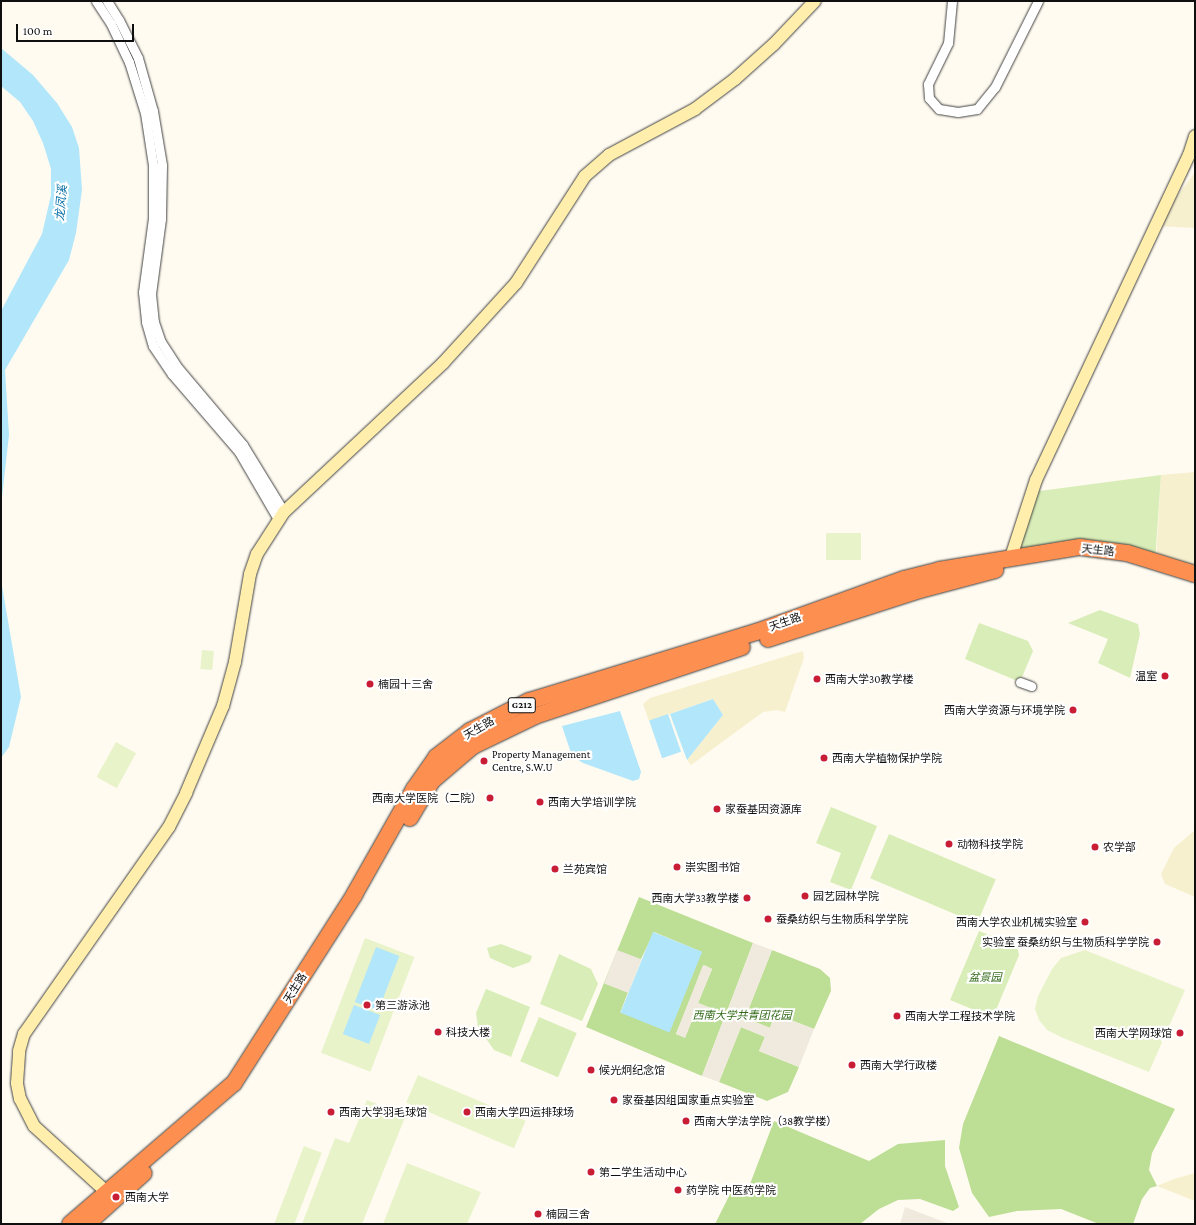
<!DOCTYPE html>
<html>
<head>
<meta charset="utf-8">
<style>
	body { margin:0 }
	#map { position:relative; width:1196px; height:1225px; overflow:hidden; background:#fffbf1; font-family:"Crimson Pro","Noto Sans SC",serif }
	div>[style] { position:absolute }
	.farmland>* { inset:0; background:#f7f0ce }
	.green>* { inset:0; background:#d8edb7; transform-origin:0 0 }
	.forest>* { inset:0; background:#bdde95 }
	.pitch>* { inset:0; background:#e9f3ca; transform-origin:0 0 }
	.plaza>* { inset:0; background:#f0eade; transform-origin:0 0 }
	.water>* { inset:0; background:#b2e6fa; transform-origin:0 0 }
	.roads { filter:drop-shadow(0 0 1px #424242) drop-shadow(0 0 1px #424242) }
	.street>* { height:9px; margin:-4.5px; padding:0 4.5px; transform-origin:4.5px; border-radius:4.5px; background:#fff }
	.secondary>* { height:12px; margin:-6px; padding:0 6px; transform-origin:6px; border-radius:6px; background:#ffeeac }
	.highway>* { height:16px; margin:-8px; padding:0 8px; transform-origin:8px; border-radius:8px; background:#fd8f51 }
	.dots>* { width:11px; height:11px; translate:-50% -50%; box-sizing:border-box; border:2px solid #fff; border-radius:50% }
	span { translate:-50% -50%; white-space:nowrap; text-align:center; line-height:1.15; -webkit-text-stroke:4px #fff; paint-order:stroke }
	.shield-label span { padding:1px 3px; background:#fff; border:1px solid; border-radius:3px; -webkit-text-stroke-width:0 }
	.shield-label { font-size:10px; color:#0f0f0f; font-weight:700 }
	.street-label { font-size:11px; color:#0f0f0f }
	.poi-label { font-size:11px; color:#0f0f0f }
	.right { translate:-100% -50%; text-align:right }
	.left { translate:0 -50%; text-align:left }
	.park-label { font-size:11px; color:#336b1a; font-style:italic }
	.water-label { font-size:12px; color:#0f74a9; font-style:italic }
	.frame { position:absolute; inset:0; border:2px solid #0f0f0f; pointer-events:none }
	.scale { position:absolute; left:16px; top:24px; width:118px; height:18px; box-sizing:border-box; border:2px solid #0f0f0f; border-top:0; padding-left:5px; font-size:12px; line-height:14px; white-space:nowrap; color:#0f0f0f; -webkit-text-stroke:3px #fff; paint-order:stroke }
</style>
</head>
<body>
<div id="map">
	<div class="farmland">
		<div style="clip-path:polygon(1195px 172px,1195px 228px,1155px 226px)"></div>
		<div style="clip-path:polygon(1195px 472px,1195px 574px,1156px 562px,1161px 475px)"></div>
		<div style="clip-path:polygon(803px 651px,804px 658px,785px 712px,777px 710px,763px 712px,691px 765px,687px 760px,723px 715px,713px 699px,649px 721px,643px 704px,650px 698px)"></div>
		<div style="clip-path:polygon(1195px 830px,1195px 897px,1165px 884px,1161px 874px,1174px 848px)"></div>
		<div style="clip-path:polygon(1195px 1173px,1195px 1201px,1157px 1186px,1174px 1179px)"></div>
	</div>
	<div class="green">
		<div style="clip-path:polygon(1161px 475px,1155px 562px,1127px 553px,1011px 557px,1032px 492px)"></div>
		<div style="clip-path:polygon(1100px 610px,1138px 624px,1140px 634px,1130px 678px,1098px 663px,1108px 639px,1068px 623px)"></div>
		<div style="clip-path:polygon(979px 623px,1028px 641px,1033px 651px,1020px 682px,965px 659px)"></div>
		<div style="clip-path:polygon(831px 807px,877px 826px,851px 890px,830px 882px,841px 853px,816px 843px)"></div>
		<div style="left:889px;top:834px;width:116px;height:48px;rotate:23deg"></div>
		<div style="clip-path:polygon(979px 931px,1017px 946px,1019px 955px,996px 1010px,984px 1014px,950px 1000px)"></div>
		<div style="clip-path:polygon(501px 944px,532px 956px,530px 962px,513px 968px,490px 958px,487px 948px)"></div>
		<div style="clip-path:polygon(559px 954px,591px 969px,598px 984px,582px 1021px,540px 1004px)"></div>
		<div style="clip-path:polygon(486px 989px,530px 1007px,511px 1057px,494px 1050px,478px 1027px,476px 1013px)"></div>
		<div style="left:539px;top:1017px;width:41px;height:48px;rotate:23deg"></div>
	</div>
	<div class="forest">
		<div style="clip-path:polygon(evenodd,639px 897px,753px 943px,726px 1014px,698px 1003px,712px 969px,704px 965px,676px 1034px,685px 1037px,696px 1010px,723px 1021px,702px 1076px,586px 1027px,639px 897px,654px 932px,702px 952px,620px 1013px,641px 959px,654px 932px)"></div>
		<div style="clip-path:polygon(772px 950px,820px 969px,830px 978px,831px 991px,814px 1029px,775px 1014px,770px 1028px,745px 1018px)"></div>
		<div style="clip-path:polygon(741px 1027px,765px 1037px,759px 1051px,799px 1067px,788px 1092px,767px 1101px,719px 1082px)"></div>
		<div style="clip-path:polygon(999px 1036px,1175px 1109px,1152px 1153px,1149px 1170px,1157px 1186px,1150px 1188px,1142px 1199px,1133px 1224px,1099px 1224px,1061px 1209px,1017px 1211px,989px 1217px,972px 1193px,959px 1148px,963px 1124px)"></div>
		<div style="clip-path:polygon(774px 1121px,869px 1161px,898px 1144px,945px 1140px,945px 1166px,959px 1207px,953px 1211px,920px 1199px,898px 1200px,879px 1209px,860px 1224px,715px 1224px,733px 1188px,750px 1184px)"></div>
	</div>
	<div class="pitch">
		<div style="left:826px;top:533px;width:35px;height:27px"></div>
		<div style="left:202px;top:650px;width:12px;height:19px;rotate:5deg"></div>
		<div style="left:116px;top:742px;width:23px;height:40px;rotate:29deg"></div>
		<div style="left:365px;top:938px;width:53px;height:123px;rotate:21deg"></div>
		<div style="clip-path:polygon(1085px 950px,1185px 990px,1149px 1072px,1063px 1038px,1047px 1030px,1039px 1020px,1035px 1009px,1038px 996px,1052px 969px,1061px 958px)"></div>
		<div style="left:418px;top:1075px;width:117px;height:30px;rotate:23deg"></div>
		<div style="clip-path:polygon(367px 1100px,406px 1115px,362px 1224px,302px 1224px,335px 1138px,349px 1143px)"></div>
		<div style="left:304px;top:1146px;width:19px;height:84px;rotate:21deg"></div>
		<div style="clip-path:polygon(407px 1163px,481px 1192px,467px 1224px,383px 1224px)"></div>
	</div>
	<div class="plaza">
		<div style="clip-path:polygon(753px 943px,772px 950px,745px 1018px,770px 1028px,775px 1014px,814px 1029px,799px 1067px,759px 1051px,765px 1037px,741px 1027px,719px 1082px,702px 1076px,723px 1021px,696px 1011px,685px 1038px,676px 1034px,703px 965px,712px 969px,698px 1003px,726px 1014px)"></div>
		<div style="left:617px;top:950px;width:26px;height:36px;rotate:21deg"></div>
		<div style="clip-path:polygon(905px 1207px,947px 1223px,900px 1224px)"></div>
	</div>
	<div class="water">
		<div style="clip-path:polygon(1px 48px,33px 75px,57px 103px,72px 127px,79px 148px,82px 190px,76px 233px,69px 260px,5px 370px,9px 435px,1px 506px,1px 311px,42px 234px,51px 195px,51px 169px,43px 143px,33px 121px,20px 102px,1px 86px)"></div>
		<div style="clip-path:polygon(1px 580px,21px 697px,9px 747px,1px 758px)"></div>
		<div style="clip-path:polygon(713px 699px,723px 715px,687px 760px,670px 714px)"></div>
		<div style="clip-path:polygon(620px 711px,641px 772px,639px 779px,633px 781px,583px 763px,572px 756px,562px 726px)"></div>
		<div style="left:668px;top:714px;width:40px;height:20px;rotate:71deg"></div>
		<div style="left:653px;top:932px;width:53px;height:87px;rotate:22deg"></div>
		<div style="left:376px;top:947px;width:25px;height:59px;rotate:21deg"></div>
		<div style="left:354px;top:1005px;width:28px;height:31px;rotate:21deg"></div>
	</div>
	<div class="roads">
		<div class="street">
			<div style="left:96px;top:1px;width:27px;rotate:57deg"></div>
			<div style="left:111px;top:24px;width:42px;rotate:64.7deg"></div>
			<div style="left:129px;top:62px;width:53px;rotate:72.6deg"></div>
			<div style="left:145px;top:113px;width:53px;rotate:81.3deg"></div>
			<div style="left:153px;top:165px;width:53px;rotate:90deg"></div>
			<div style="left:153px;top:218px;width:75px;rotate:97.7deg"></div>
			<div style="left:143px;top:292px;width:30px;rotate:84deg"></div>
			<div style="left:146px;top:322px;width:25px;rotate:74deg"></div>
			<div style="left:153px;top:346px;width:34px;rotate:56deg"></div>
			<div style="left:172px;top:374px;width:103px;rotate:49.3deg"></div>
			<div style="left:239px;top:452px;width:78px;rotate:59.8deg"></div>
			<div style="left:107px;top:1px;width:22px;rotate:58deg"></div>
			<div style="left:119px;top:20px;width:42px;rotate:63.4deg"></div>
			<div style="left:138px;top:58px;width:55px;rotate:74.2deg"></div>
			<div style="left:153px;top:111px;width:55px;rotate:80.5deg"></div>
			<div style="left:162px;top:165px;width:54px;rotate:91.1deg"></div>
			<div style="left:161px;top:219px;width:76px;rotate:97.6deg"></div>
			<div style="left:151px;top:294px;width:28px;rotate:84deg"></div>
			<div style="left:154px;top:322px;width:21px;rotate:71deg"></div>
			<div style="left:161px;top:342px;width:31px;rotate:57deg"></div>
			<div style="left:178px;top:368px;width:101px;rotate:49.8deg"></div>
			<div style="left:243px;top:445px;width:79px;rotate:58.5deg"></div>
			<div style="left:952px;top:1px;width:42px;rotate:95.4deg"></div>
			<div style="left:948px;top:43px;width:46px;rotate:116deg"></div>
			<div style="left:928px;top:84px;width:14px;rotate:86deg"></div>
			<div style="left:929px;top:98px;width:15px;rotate:48deg"></div>
			<div style="left:939px;top:109px;width:19px;rotate:9deg"></div>
			<div style="left:958px;top:112px;width:19px;rotate:-9deg"></div>
			<div style="left:977px;top:109px;width:28px;rotate:-51deg"></div>
			<div style="left:995px;top:87px;width:96px;rotate:-63.4deg"></div>
			<div style="left:1020px;top:682px;width:12px;rotate:20deg"></div>
		</div>
		<div class="secondary">
			<div style="left:1011px;top:557px;width:81px;rotate:-72deg"></div>
			<div style="left:1036px;top:480px;width:359px;rotate:-64.8deg"></div>
			<div style="left:1189px;top:155px;width:20px;rotate:-72deg"></div>
			<div style="left:112px;top:1197px;width:105px;rotate:-137.7deg"></div>
			<div style="left:34px;top:1126px;width:30px;rotate:-117deg"></div>
			<div style="left:20px;top:1099px;width:16px;rotate:-101deg"></div>
			<div style="left:17px;top:1083px;width:32px;rotate:-86deg"></div>
			<div style="left:19px;top:1051px;width:18px;rotate:-74deg"></div>
			<div style="left:24px;top:1034px;width:253px;rotate:-55deg"></div>
			<div style="left:169px;top:827px;width:38px;rotate:-63deg"></div>
			<div style="left:186px;top:793px;width:95px;rotate:-67deg"></div>
			<div style="left:223px;top:706px;width:46px;rotate:-74.7deg"></div>
			<div style="left:235px;top:662px;width:89px;rotate:-80.3deg"></div>
			<div style="left:250px;top:574px;width:21px;rotate:-71deg"></div>
			<div style="left:257px;top:554px;width:50px;rotate:-57.3deg"></div>
			<div style="left:284px;top:512px;width:218px;rotate:-43.1deg"></div>
			<div style="left:443px;top:363px;width:108px;rotate:-47.6deg"></div>
			<div style="left:516px;top:283px;width:127px;rotate:-57.2deg"></div>
			<div style="left:585px;top:176px;width:32px;rotate:-41deg"></div>
			<div style="left:609px;top:155px;width:98px;rotate:-28.1deg"></div>
			<div style="left:695px;top:109px;width:50px;rotate:-36.9deg"></div>
			<div style="left:735px;top:79px;width:52px;rotate:-41.9deg"></div>
			<div style="left:774px;top:44px;width:59px;rotate:-46.4deg"></div>
		</div>
		<div class="highway">
			<div style="left:768px;top:639px;width:160px;rotate:-17.9deg"></div>
			<div style="left:920px;top:590px;width:78px;rotate:-14.9deg"></div>
			<div style="left:410px;top:818px;width:43px;rotate:-59.3deg"></div>
			<div style="left:432px;top:781px;width:54px;rotate:-40.5deg"></div>
			<div style="left:473px;top:746px;width:69px;rotate:-25.8deg"></div>
			<div style="left:535px;top:716px;width:218px;rotate:-18.4deg"></div>
			<div style="left:70px;top:1224px;width:216px;rotate:-40.7deg"></div>
			<div style="left:234px;top:1083px;width:223px;rotate:-57.4deg"></div>
			<div style="left:354px;top:895px;width:122px;rotate:-60.5deg"></div>
			<div style="left:414px;top:789px;width:39px;rotate:-55deg"></div>
			<div style="left:436px;top:757px;width:43px;rotate:-37.4deg"></div>
			<div style="left:470px;top:731px;width:66px;rotate:-27deg"></div>
			<div style="left:529px;top:701px;width:237px;rotate:-16.9deg"></div>
			<div style="left:756px;top:632px;width:157px;rotate:-19.7deg"></div>
			<div style="left:904px;top:579px;width:36px;rotate:-14deg"></div>
			<div style="left:939px;top:570px;width:143px;rotate:-9.3deg"></div>
			<div style="left:1080px;top:547px;width:47px;rotate:7.3deg"></div>
			<div style="left:1127px;top:553px;width:71px;rotate:17.2deg"></div>
			<div style="left:87px;top:1224px;width:76px;rotate:-41.8deg"></div>
		</div>
	</div>
	<div class="dots">
		<div style="left:1165px;top:676px;background:#c81d35"></div>
		<div style="left:817px;top:679px;background:#c81d35"></div>
		<div style="left:370px;top:684px;background:#c81d35"></div>
		<div style="left:1073px;top:710px;background:#c81d35"></div>
		<div style="left:824px;top:758px;background:#c81d35"></div>
		<div style="left:484px;top:761px;background:#c81d35"></div>
		<div style="left:490px;top:798px;background:#c81d35"></div>
		<div style="left:540px;top:802px;background:#c81d35"></div>
		<div style="left:717px;top:809px;background:#c81d35"></div>
		<div style="left:949px;top:844px;background:#c81d35"></div>
		<div style="left:1095px;top:847px;background:#c81d35"></div>
		<div style="left:677px;top:867px;background:#c81d35"></div>
		<div style="left:555px;top:869px;background:#c81d35"></div>
		<div style="left:805px;top:896px;background:#c81d35"></div>
		<div style="left:747px;top:898px;background:#c81d35"></div>
		<div style="left:768px;top:919px;background:#c81d35"></div>
		<div style="left:1085px;top:922px;background:#c81d35"></div>
		<div style="left:1157px;top:942px;background:#c81d35"></div>
		<div style="left:367px;top:1005px;background:#c81d35"></div>
		<div style="left:897px;top:1016px;background:#c81d35"></div>
		<div style="left:438px;top:1032px;background:#c81d35"></div>
		<div style="left:1180px;top:1033px;background:#c81d35"></div>
		<div style="left:852px;top:1065px;background:#c81d35"></div>
		<div style="left:591px;top:1070px;background:#c81d35"></div>
		<div style="left:614px;top:1100px;background:#c81d35"></div>
		<div style="left:331px;top:1112px;background:#c81d35"></div>
		<div style="left:467px;top:1112px;background:#c81d35"></div>
		<div style="left:686px;top:1121px;background:#c81d35"></div>
		<div style="left:591px;top:1172px;background:#c81d35"></div>
		<div style="left:678px;top:1190px;background:#c81d35"></div>
		<div style="left:116px;top:1197px;background:#c81d35"></div>
		<div style="left:538px;top:1214px;background:#c81d35"></div>
	</div>
	<div class="shield-label">
		<span style="left:522px;top:705px">G212</span>
	</div>
	<div class="street-label">
		<span style="left:1098px;top:550px;rotate:6deg">天生路</span>
		<span style="left:785px;top:622px;rotate:-20deg">天生路</span>
		<span style="left:479px;top:728px;rotate:-30deg">天生路</span>
		<span style="left:295px;top:988px;rotate:-58deg">天生路</span>
	</div>
	<div class="poi-label">
		<span class="right" style="left:1157px;top:676px">温室</span>
		<span class="left" style="left:825px;top:679px">西南大学30教学楼</span>
		<span class="left" style="left:378px;top:684px">楠园十三舍</span>
		<span class="right" style="left:1065px;top:710px">西南大学资源与环境学院</span>
		<span class="left" style="left:492px;top:761px">Property Management<br>Centre, S.W.U</span>
		<span class="left" style="left:832px;top:758px">西南大学植物保护学院</span>
		<span class="right" style="left:482px;top:798px">西南大学医院（二院）</span>
		<span class="left" style="left:548px;top:802px">西南大学培训学院</span>
		<span class="left" style="left:725px;top:809px">家蚕基因资源库</span>
		<span class="left" style="left:957px;top:844px">动物科技学院</span>
		<span class="left" style="left:1103px;top:847px">农学部</span>
		<span class="left" style="left:685px;top:867px">崇实图书馆</span>
		<span class="left" style="left:563px;top:869px">兰苑宾馆</span>
		<span class="left" style="left:813px;top:896px">园艺园林学院</span>
		<span class="right" style="left:739px;top:898px">西南大学33教学楼</span>
		<span class="left" style="left:776px;top:919px">蚕桑纺织与生物质科学学院</span>
		<span class="right" style="left:1077px;top:922px">西南大学农业机械实验室</span>
		<span class="right" style="left:1149px;top:942px">实验室 蚕桑纺织与生物质科学学院</span>
		<span class="left" style="left:375px;top:1005px">第三游泳池</span>
		<span class="left" style="left:905px;top:1016px">西南大学工程技术学院</span>
		<span class="left" style="left:446px;top:1032px">科技大楼</span>
		<span class="right" style="left:1172px;top:1033px">西南大学网球馆</span>
		<span class="left" style="left:860px;top:1065px">西南大学行政楼</span>
		<span class="left" style="left:599px;top:1070px">候光炯纪念馆</span>
		<span class="left" style="left:622px;top:1100px">家蚕基因组国家重点实验室</span>
		<span class="left" style="left:339px;top:1112px">西南大学羽毛球馆</span>
		<span class="left" style="left:475px;top:1112px">西南大学四运排球场</span>
		<span class="left" style="left:694px;top:1121px">西南大学法学院（38教学楼）</span>
		<span class="left" style="left:599px;top:1172px">第二学生活动中心</span>
		<span class="left" style="left:686px;top:1190px">药学院 中医药学院</span>
		<span class="left" style="left:125px;top:1197px">西南大学</span>
		<span class="left" style="left:546px;top:1214px">楠园三舍</span>
	</div>
	<div class="park-label">
		<span style="left:985px;top:977px">盆景园</span>
		<span style="left:742px;top:1015px">西南大学共青团花园</span>
	</div>
	<div class="water-label">
		<span style="left:62px;top:203px;rotate:-85deg">龙凤溪</span>
	</div>
	<div class="frame"></div>
	<div class="scale">100 m</div>
</div>
</body>
</html>
